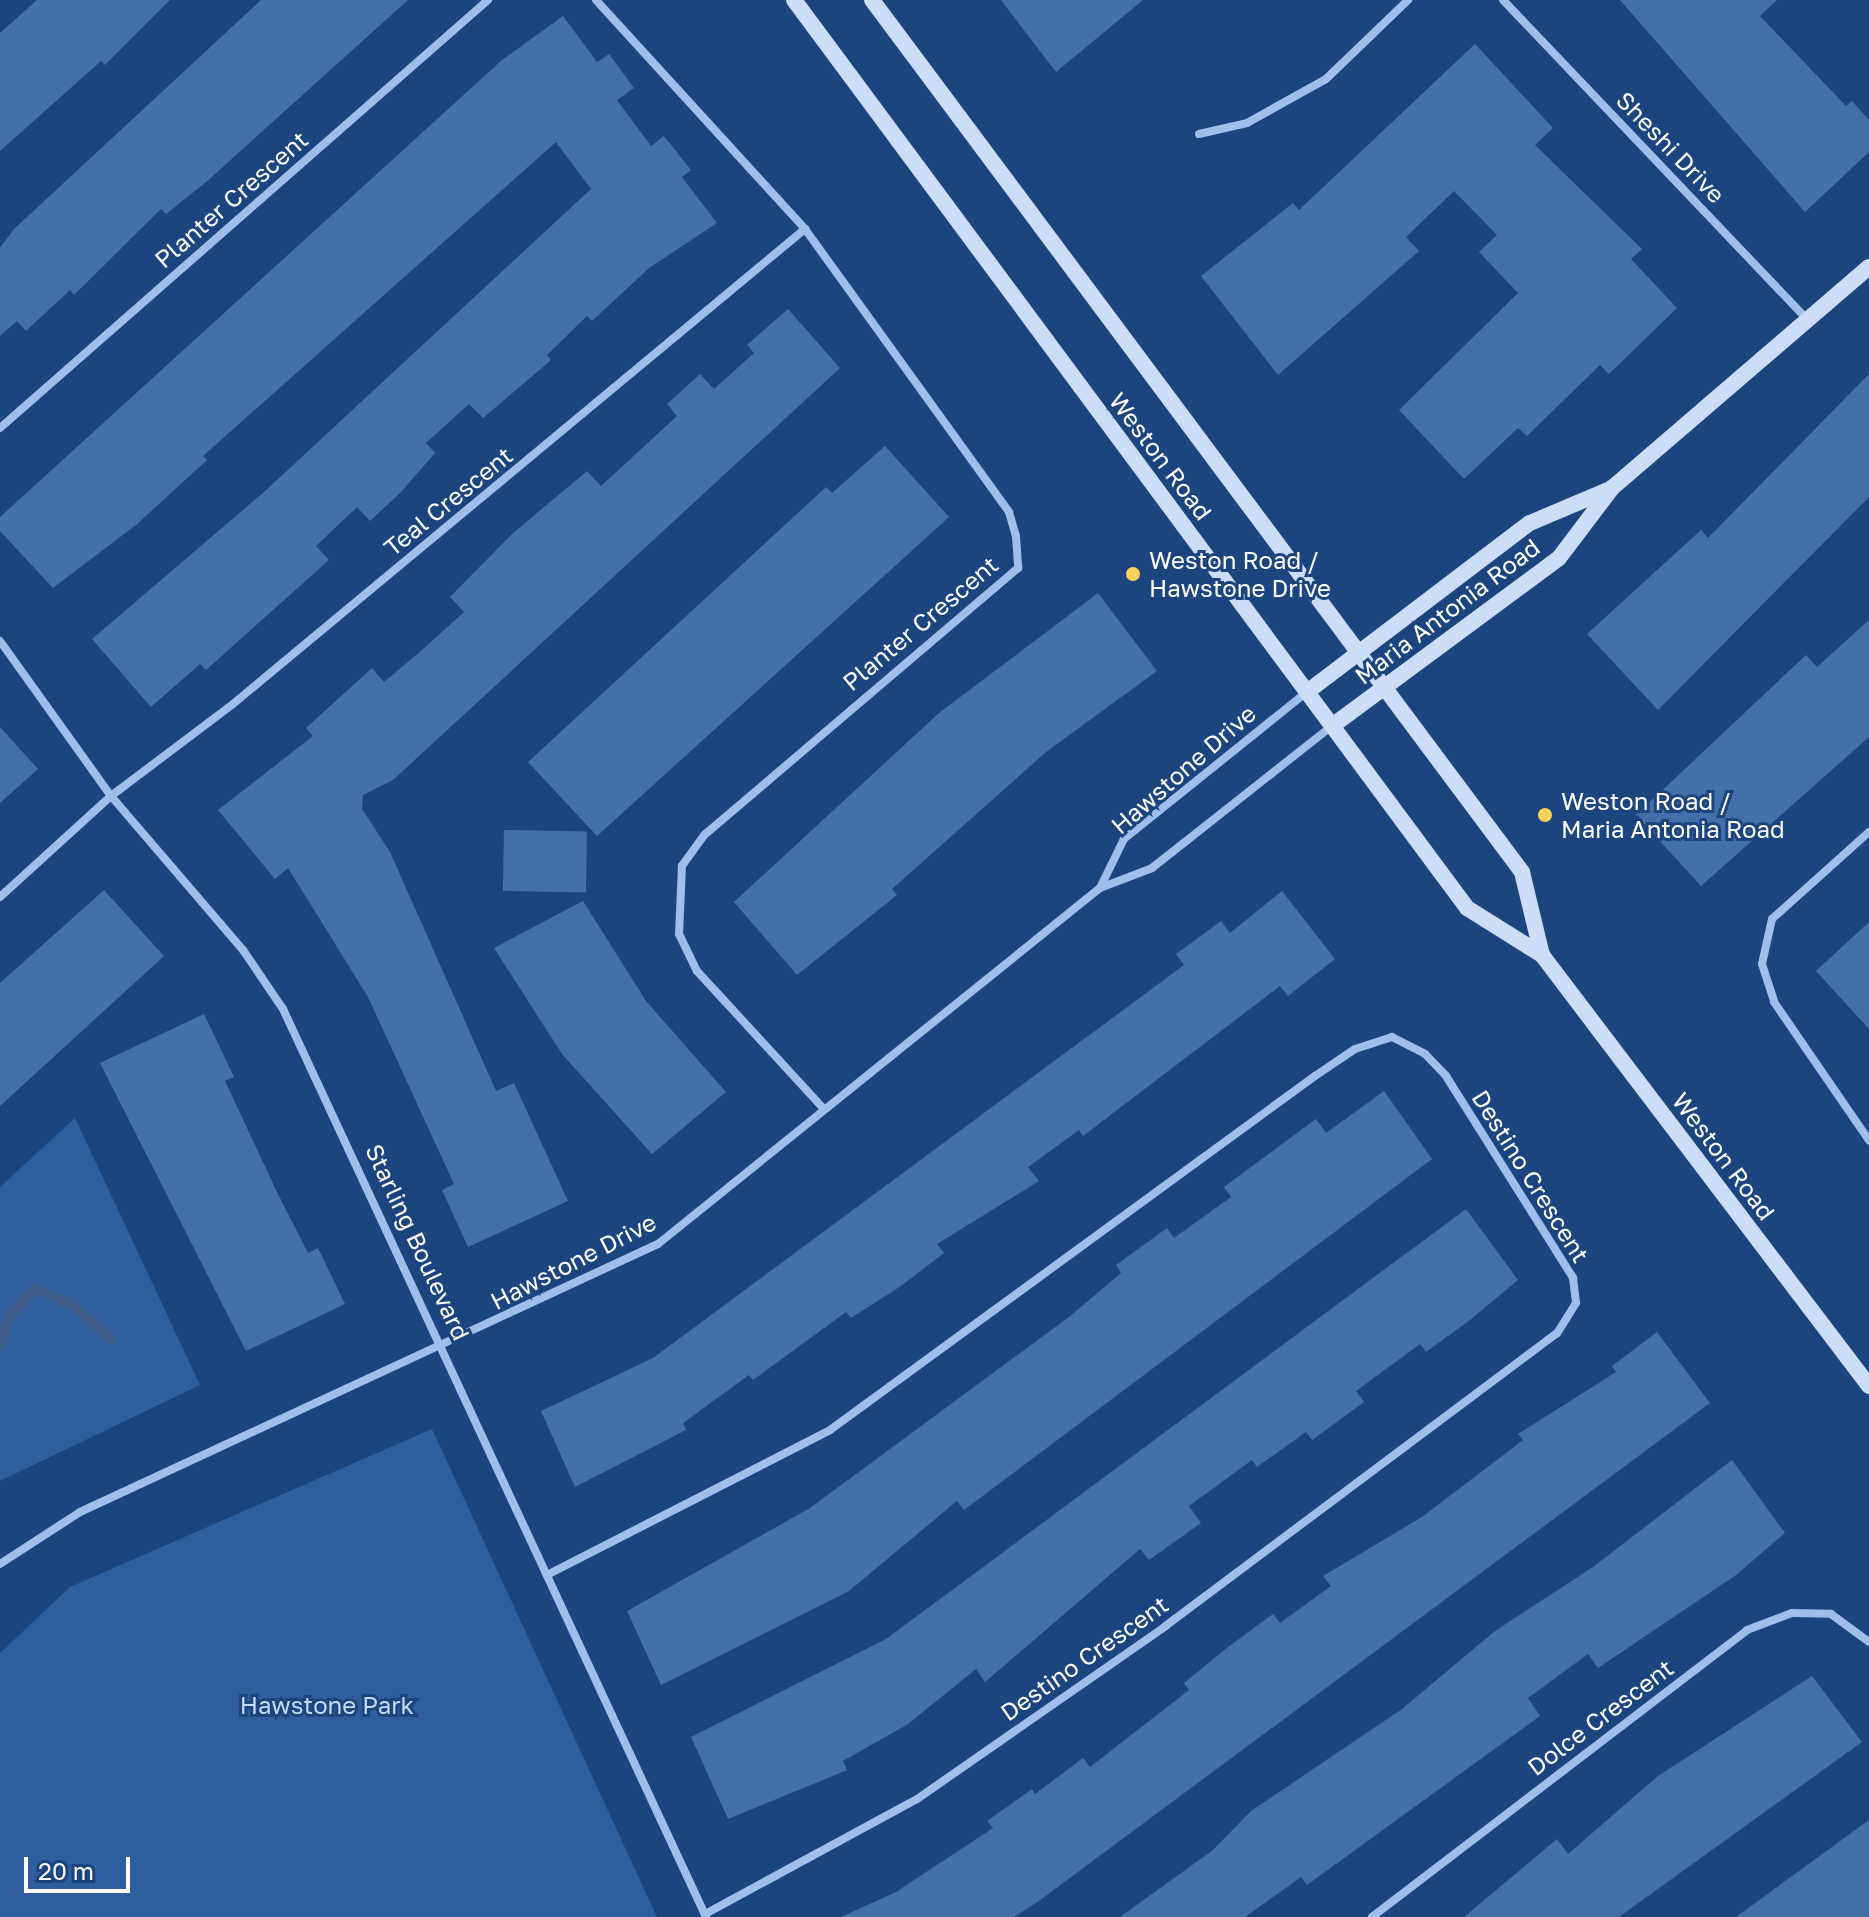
<!DOCTYPE html>
<html>
<head>
<meta charset="utf-8">
<style>
	body { margin:0 }
	#map { position:relative; width:1869px; height:1917px; overflow:hidden; background:#1c4580; font-family:"Golos Text",sans-serif }
	div>[style] { position:absolute }
	.green>* { inset:0; background:#2f5e9f }
	.stream>* { height:11px; margin:-5.5px; padding:0 5.5px; transform-origin:5.5px; border-radius:5.5px; background:#3d5c88 }
	.building>* { inset:0; background:#446faa; transform-origin:0 0 }
	.street>* { height:8px; margin:-4px; padding:0 4px; transform-origin:4px; border-radius:4px; background:#9fbfea }
	.secondary>* { height:16px; margin:-8px; padding:0 8px; transform-origin:8px; border-radius:8px; background:#cbddf7 }
	.dots>* { width:22px; height:22px; translate:-50% -50%; box-sizing:border-box; border:4px solid #1c4580; border-radius:50% }
	span { translate:-50% -50%; white-space:nowrap; text-align:center; line-height:1.15; -webkit-text-stroke:6px #1c4580; paint-order:stroke }
	.street-label { font-size:24px; color:#fff }
	.poi-label { font-size:24px; color:#fff }
	.left { translate:0 -50%; text-align:left }
	.park-label { font-size:24px; color:#c4daf7 }
	.scale { position:absolute; left:24px; top:1857px; width:106px; height:36px; box-sizing:border-box; border:4px solid #fff; border-top:0; padding-left:10px; font-size:24px; line-height:28px; white-space:nowrap; color:#fff; -webkit-text-stroke:6px #1c4580; paint-order:stroke }
</style>
</head>
<body>
<div id="map">
	<div class="green">
		<div style="clip-path:polygon(75px 1118px,200px 1385px,0 1481px,0 1187px)"></div>
		<div style="clip-path:polygon(432px 1429px,657px 1917px,0 1917px,0 1653px,70px 1587px)"></div>
	</div>
	<div class="stream">
		<div style="left:0;top:1345px;width:30px;rotate:-73deg"></div>
		<div style="left:9px;top:1316px;width:38px;rotate:-47deg"></div>
		<div style="left:35px;top:1288px;width:42px;rotate:24.1deg"></div>
		<div style="left:73px;top:1305px;width:51px;rotate:41.8deg"></div>
	</div>
	<div class="building">
		<div style="clip-path:polygon(37px 0,170px 0,105px 65px,101px 61px,0 151px,0 33px)"></div>
		<div style="clip-path:polygon(261px 0,408px 0,205px 183px,166px 214px,161px 209px,74px 295px,70px 290px,26px 331px,17px 321px,0 336px,0 248px,14px 229px)"></div>
		<div style="clip-path:polygon(1001px 0,1143px 0,1056px 72px)"></div>
		<div style="clip-path:polygon(1620px 0,1777px 0,1760px 16px,1846px 106px,1852px 101px,1869px 120px,1869px 152px,1805px 212px)"></div>
		<div style="clip-path:polygon(563px 16px,597px 62px,609px 54px,634px 88px,617px 100px,651px 146px,664px 136px,691px 170px,682px 177px,717px 223px,649px 268px,592px 321px,587px 316px,547px 355px,551px 360px,483px 418px,469px 404px,426px 443px,435px 453px,401px 492px,370px 521px,357px 507px,316px 546px,329px 560px,206px 670px,200px 664px,151px 707px,92px 639px,264px 492px,591px 189px,556px 142px,203px 456px,207px 460px,136px 525px,53px 588px,0 531px,0 517px,502px 60px)"></div>
		<div style="clip-path:polygon(1475px 44px,1553px 128px,1535px 145px,1642px 249px,1631px 259px,1677px 308px,1609px 374px,1600px 365px,1527px 436px,1518px 428px,1464px 479px,1399px 410px,1518px 293px,1479px 252px,1497px 235px,1454px 191px,1406px 237px,1419px 251px,1278px 375px,1201px 276px,1293px 203px,1299px 210px)"></div>
		<div style="clip-path:polygon(788px 309px,840px 368px,393px 780px,363px 795px,362px 809px,390px 852px,496px 1091px,514px 1083px,568px 1201px,468px 1247px,442px 1190px,454px 1184px,368px 997px,288px 868px,275px 879px,218px 810px,313px 736px,306px 728px,372px 668px,384px 682px,422px 650px,464px 612px,450px 597px,512px 534px,587px 471px,601px 486px,677px 416px,667px 404px,700px 374px,714px 389px,754px 353px,747px 345px)"></div>
		<div style="clip-path:polygon(1869px 374px,1869px 497px,1658px 710px,1587px 634px,1701px 530px,1708px 538px)"></div>
		<div style="clip-path:polygon(885px 446px,949px 517px,597px 836px,528px 762px,826px 487px,832px 493px)"></div>
		<div style="clip-path:polygon(1098px 593px,1157px 671px,1046px 752px,892px 889px,897px 895px,797px 975px,734px 902px,939px 713px)"></div>
		<div style="clip-path:polygon(1869px 620px,1869px 737px,1701px 886px,1636px 815px,1806px 655px,1817px 667px)"></div>
		<div style="clip-path:polygon(0 727px,38px 769px,0 803px)"></div>
		<div style="left:504px;top:830px;width:83px;height:61px;rotate:1deg"></div>
		<div style="clip-path:polygon(104px 890px,164px 956px,0 1106px,0 983px)"></div>
		<div style="clip-path:polygon(1282px 891px,1335px 959px,1288px 996px,1280px 986px,1083px 1136px,1079px 1130px,1028px 1167px,1039px 1181px,937px 1244px,944px 1253px,901px 1286px,851px 1318px,846px 1312px,753px 1380px,749px 1375px,683px 1423px,686px 1430px,575px 1487px,541px 1411px,653px 1358px,1184px 965px,1176px 954px,1221px 921px,1230px 933px)"></div>
		<div style="clip-path:polygon(583px 901px,646px 1001px,726px 1092px,652px 1154px,562px 1054px,494px 948px)"></div>
		<div style="clip-path:polygon(1869px 922px,1869px 1029px,1816px 971px)"></div>
		<div style="clip-path:polygon(204px 1014px,234px 1077px,225px 1081px,277px 1192px,308px 1253px,318px 1248px,345px 1304px,246px 1351px,100px 1063px)"></div>
		<div style="clip-path:polygon(1384px 1091px,1432px 1159px,964px 1510px,957px 1501px,849px 1591px,661px 1685px,627px 1611px,810px 1508px,1069px 1317px,1121px 1273px,1116px 1265px,1167px 1228px,1174px 1238px,1231px 1197px,1224px 1187px,1316px 1119px,1326px 1133px)"></div>
		<div style="clip-path:polygon(1466px 1209px,1518px 1280px,1470px 1320px,1426px 1352px,1420px 1344px,1356px 1391px,1364px 1402px,1312px 1440px,1306px 1432px,1257px 1467px,1252px 1460px,1189px 1506px,1201px 1523px,1149px 1560px,1140px 1549px,985px 1682px,976px 1669px,908px 1724px,843px 1761px,847px 1770px,728px 1819px,691px 1737px,886px 1639px)"></div>
		<div style="clip-path:polygon(1657px 1332px,1710px 1403px,1036px 1903px,1014px 1917px,841px 1917px,896px 1892px,993px 1828px,987px 1821px,1032px 1789px,1035px 1794px,1083px 1758px,1090px 1767px,1189px 1690px,1184px 1683px,1228px 1647px,1273px 1614px,1280px 1623px,1331px 1586px,1323px 1576px,1422px 1517px,1523px 1440px,1518px 1434px,1616px 1372px,1612px 1366px)"></div>
		<div style="clip-path:polygon(1732px 1460px,1785px 1533px,1736px 1575px,1598px 1668px,1588px 1654px,1528px 1698px,1540px 1716px,1307px 1885px,1301px 1877px,1245px 1917px,1120px 1917px,1213px 1850px,1251px 1811px,1402px 1709px,1495px 1631px,1593px 1567px)"></div>
		<div style="clip-path:polygon(1812px 1676px,1862px 1742px,1619px 1917px,1464px 1917px,1557px 1839px,1568px 1854px,1658px 1776px)"></div>
		<div style="clip-path:polygon(1869px 1820px,1869px 1917px,1736px 1917px)"></div>
	</div>
	<div class="street">
		<div style="left:596px;top:0;width:310px;rotate:47.6deg"></div>
		<div style="left:805px;top:229px;width:349px;rotate:54.2deg"></div>
		<div style="left:1009px;top:512px;width:25px;rotate:74deg"></div>
		<div style="left:1016px;top:536px;width:32px;rotate:86deg"></div>
		<div style="left:1018px;top:568px;width:411px;rotate:139.6deg"></div>
		<div style="left:705px;top:834px;width:39px;rotate:126deg"></div>
		<div style="left:682px;top:866px;width:68px;rotate:92.5deg"></div>
		<div style="left:679px;top:934px;width:41px;rotate:64.1deg"></div>
		<div style="left:697px;top:971px;width:186px;rotate:47.4deg"></div>
		<div style="left:1503px;top:0;width:443px;rotate:46.4deg"></div>
		<div style="left:1199px;top:134px;width:49px;rotate:-12.9deg"></div>
		<div style="left:1247px;top:123px;width:90px;rotate:-29.1deg"></div>
		<div style="left:1326px;top:79px;width:114px;rotate:-43.9deg"></div>
		<div style="left:0;top:428px;width:649px;rotate:-41.25deg"></div>
		<div style="left:0;top:641px;width:191px;rotate:54.4deg"></div>
		<div style="left:111px;top:796px;width:203px;rotate:49.4deg"></div>
		<div style="left:243px;top:950px;width:71px;rotate:55.9deg"></div>
		<div style="left:283px;top:1009px;width:1002px;rotate:65.02deg"></div>
		<div style="left:1869px;top:832px;width:130px;rotate:138.1deg"></div>
		<div style="left:1772px;top:919px;width:46px;rotate:102.5deg"></div>
		<div style="left:1762px;top:964px;width:40px;rotate:72deg"></div>
		<div style="left:1774px;top:1002px;width:168px;rotate:55.5deg"></div>
		<div style="left:1100px;top:888px;width:55px;rotate:-63.9deg"></div>
		<div style="left:1124px;top:839px;width:235px;rotate:-38.8deg"></div>
		<div style="left:0;top:897px;width:150px;rotate:-42.3deg"></div>
		<div style="left:111px;top:796px;width:153px;rotate:-37deg"></div>
		<div style="left:233px;top:704px;width:744px;rotate:-39.71deg"></div>
		<div style="left:0;top:1564px;width:95px;rotate:-33deg"></div>
		<div style="left:80px;top:1512px;width:637px;rotate:-24.88deg"></div>
		<div style="left:658px;top:1244px;width:568px;rotate:-38.85deg"></div>
		<div style="left:1100px;top:888px;width:56px;rotate:-21deg"></div>
		<div style="left:1152px;top:868px;width:229px;rotate:-38.3deg"></div>
		<div style="left:547px;top:1575px;width:318px;rotate:-27.1deg"></div>
		<div style="left:830px;top:1430px;width:600px;rotate:-36.13deg"></div>
		<div style="left:1315px;top:1076px;width:48px;rotate:-34deg"></div>
		<div style="left:1355px;top:1049px;width:39px;rotate:-18deg"></div>
		<div style="left:1392px;top:1037px;width:37px;rotate:27deg"></div>
		<div style="left:1425px;top:1054px;width:30px;rotate:46deg"></div>
		<div style="left:1446px;top:1076px;width:239px;rotate:57.8deg"></div>
		<div style="left:1573px;top:1278px;width:25px;rotate:83deg"></div>
		<div style="left:1576px;top:1303px;width:36px;rotate:122deg"></div>
		<div style="left:1557px;top:1333px;width:489px;rotate:143.2deg"></div>
		<div style="left:1166px;top:1626px;width:303px;rotate:145.2deg"></div>
		<div style="left:917px;top:1799px;width:241px;rotate:151.5deg"></div>
		<div style="left:1372px;top:1917px;width:472px;rotate:-37.4deg"></div>
		<div style="left:1747px;top:1630px;width:48px;rotate:-20.7deg"></div>
		<div style="left:1792px;top:1613px;width:39px;rotate:1deg"></div>
		<div style="left:1831px;top:1614px;width:47px;rotate:36.4deg"></div>
	</div>
	<div class="secondary">
		<div style="left:794px;top:0;width:1130px;rotate:53.45deg"></div>
		<div style="left:1467px;top:908px;width:89px;rotate:32.1deg"></div>
		<div style="left:1542px;top:955px;width:541px;rotate:52.81deg"></div>
		<div style="left:872px;top:0;width:1088px;rotate:53.3deg"></div>
		<div style="left:1522px;top:872px;width:85px;rotate:76.5deg"></div>
		<div style="left:1307px;top:692px;width:280px;rotate:-37.2deg"></div>
		<div style="left:1530px;top:523px;width:87px;rotate:-23deg"></div>
		<div style="left:1332px;top:726px;width:282px;rotate:-36.5deg"></div>
		<div style="left:1559px;top:558px;width:88px;rotate:-52.9deg"></div>
		<div style="left:1612px;top:488px;width:339px;rotate:-40.7deg"></div>
	</div>
	<div class="dots">
		<div style="left:1133px;top:574px;background:#fbd15c"></div>
		<div style="left:1545px;top:815px;background:#fbd15c"></div>
	</div>
	<div class="street-label">
		<span style="left:1671px;top:147px;rotate:46deg">Sheshi Drive</span>
		<span style="left:231px;top:199px;rotate:-41deg">Planter Crescent</span>
		<span style="left:1161px;top:456px;rotate:53deg">Weston Road</span>
		<span style="left:448px;top:501px;rotate:-39deg">Teal Crescent</span>
		<span style="left:1447px;top:611px;rotate:-37deg">Maria Antonia Road</span>
		<span style="left:920px;top:623px;rotate:-40deg">Planter Crescent</span>
		<span style="left:1183px;top:769px;rotate:-41deg">Hawstone Drive</span>
		<span style="left:1724px;top:1156px;rotate:53deg">Weston Road</span>
		<span style="left:1531px;top:1176px;rotate:58deg">Destino Crescent</span>
		<span style="left:418px;top:1242px;rotate:65deg">Starling Boulevard</span>
		<span style="left:573px;top:1261px;rotate:-27deg">Hawstone Drive</span>
		<span style="left:1084px;top:1658px;rotate:-35deg">Destino Crescent</span>
		<span style="left:1600px;top:1717px;rotate:-37deg">Dolce Crescent</span>
	</div>
	<div class="poi-label">
		<span class="left" style="left:1149px;top:574px">Weston Road /<br>Hawstone Drive</span>
		<span class="left" style="left:1561px;top:815px">Weston Road /<br>Maria Antonia Road</span>
	</div>
	<div class="park-label">
		<span style="left:327px;top:1705px">Hawstone Park</span>
	</div>
	<div class="scale">20 m</div>
</div>
</body>
</html>
